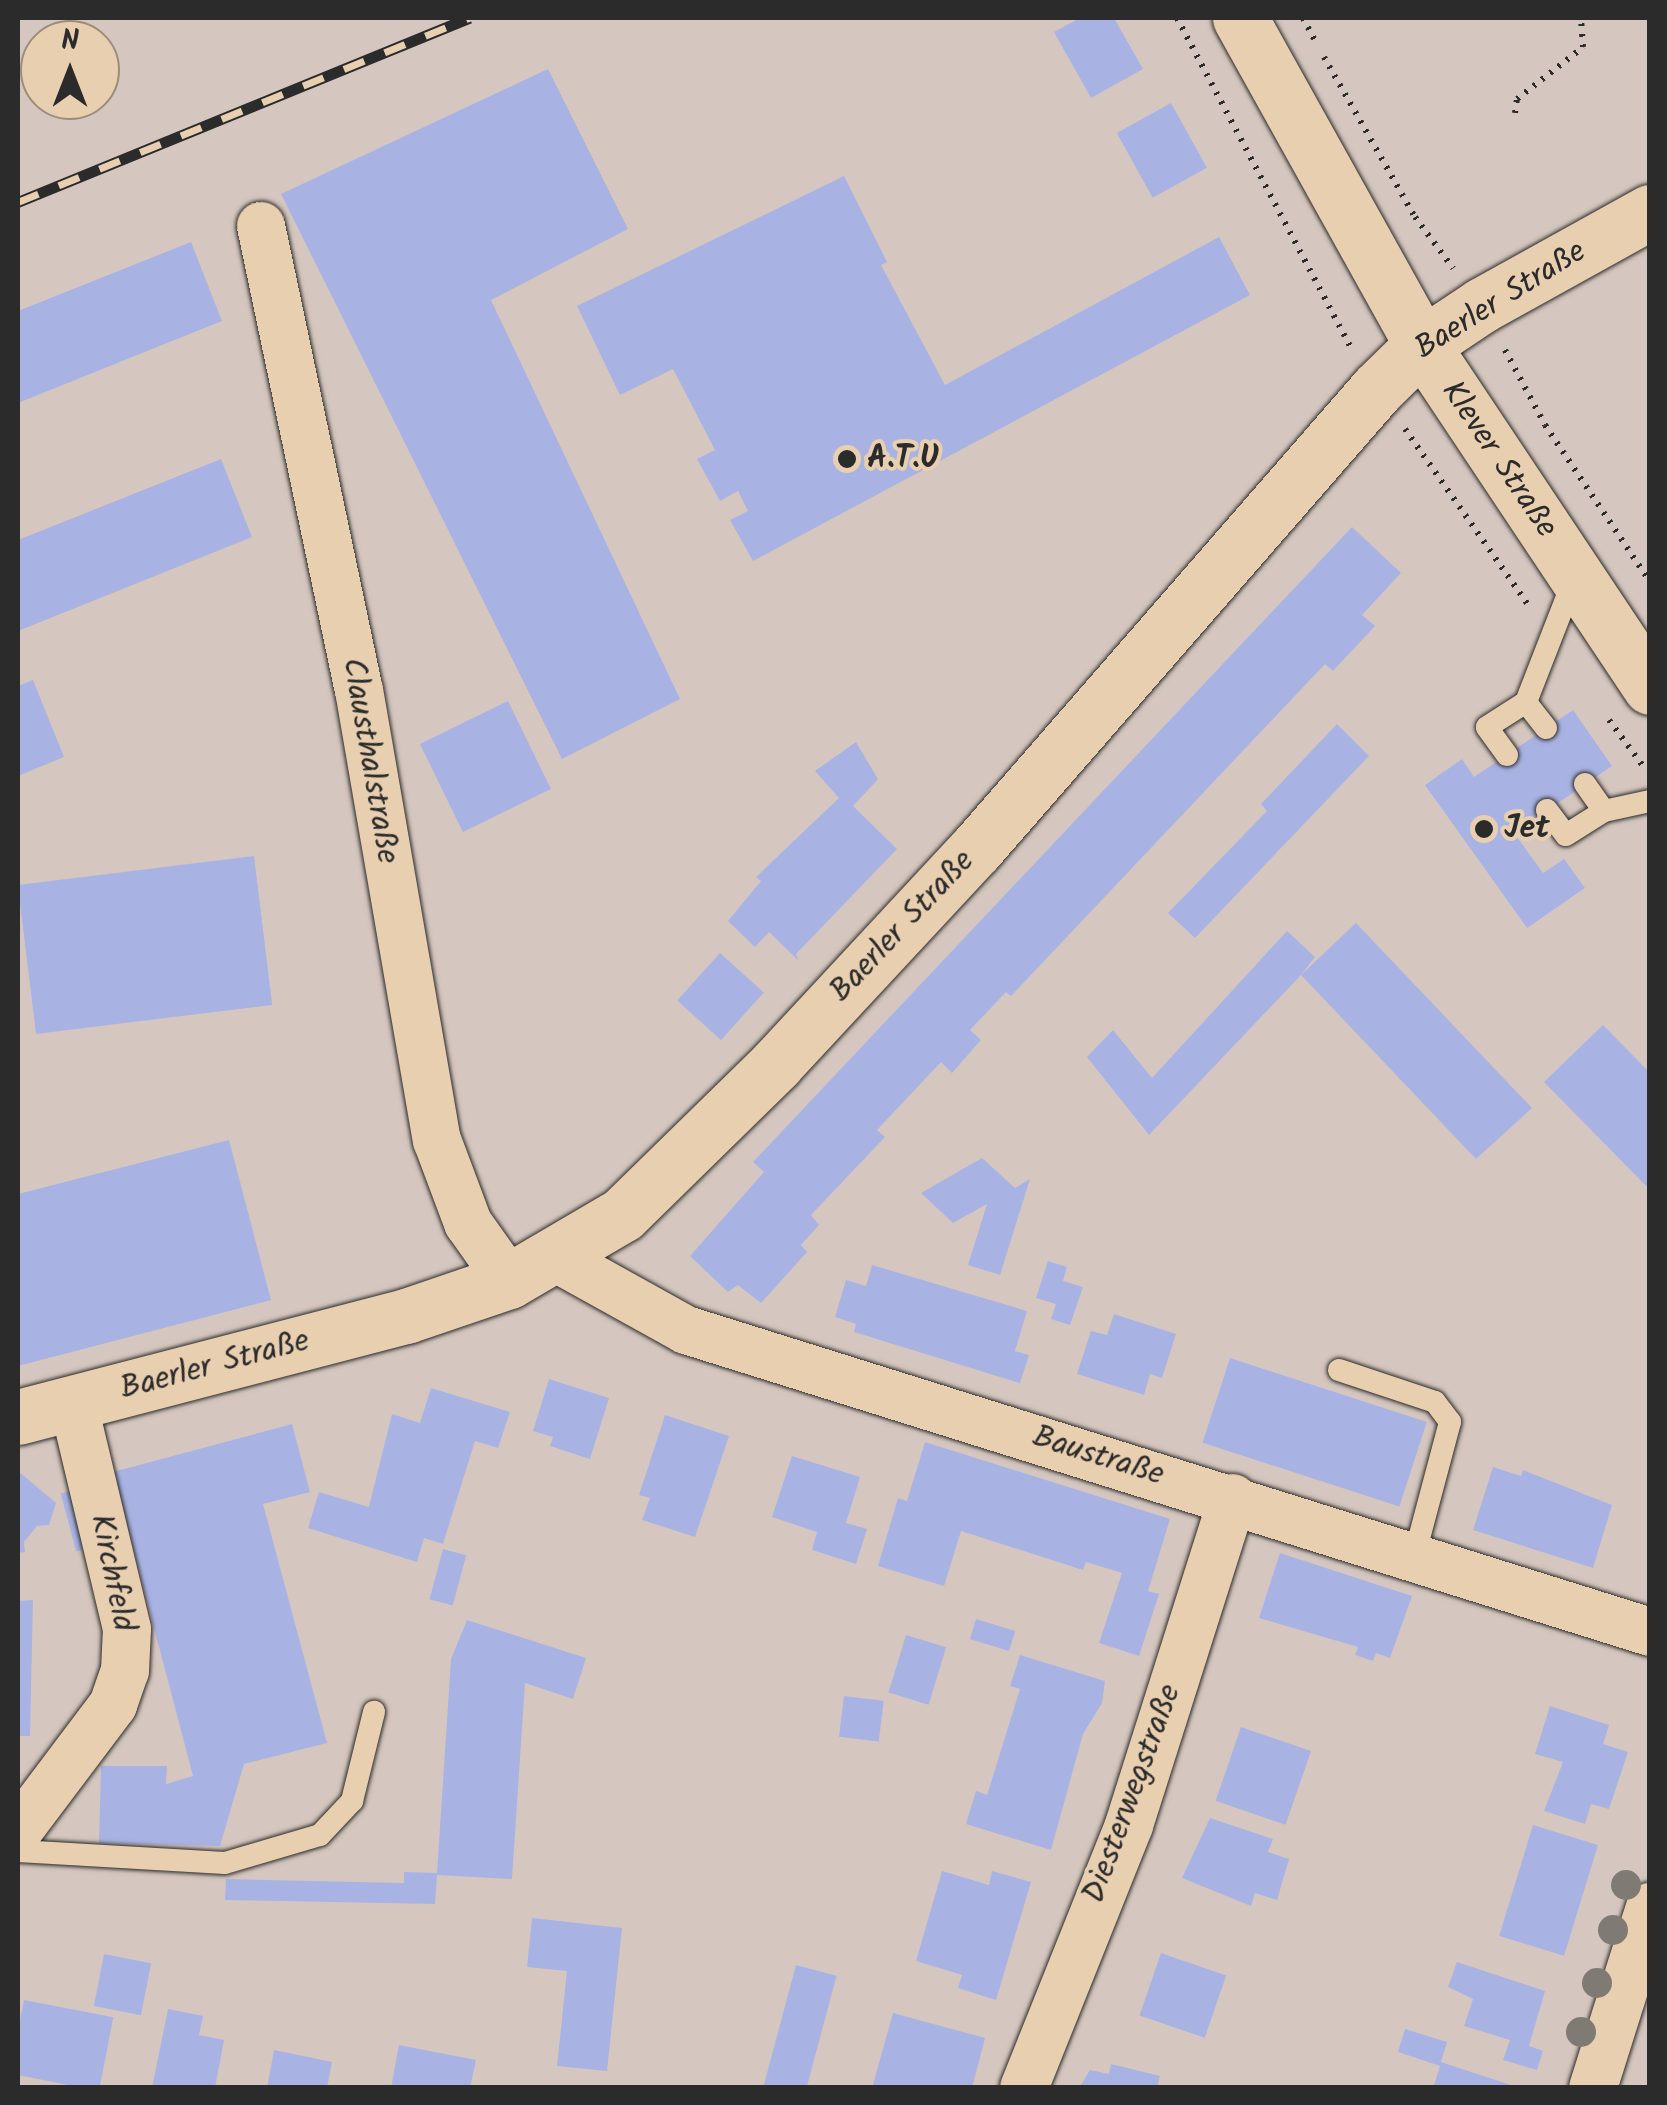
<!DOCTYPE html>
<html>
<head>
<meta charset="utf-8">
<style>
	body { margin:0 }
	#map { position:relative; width:1667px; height:2105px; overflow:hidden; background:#d5c7bf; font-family:Kalam,sans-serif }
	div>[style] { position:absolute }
	.building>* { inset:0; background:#a9b3e3; transform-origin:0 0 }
	.path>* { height:6px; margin-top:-3px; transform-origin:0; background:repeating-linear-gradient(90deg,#2b2b2b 0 2.5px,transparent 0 10.5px) }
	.roads { filter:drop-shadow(0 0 2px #2b2b2b) drop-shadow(0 0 2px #2b2b2b) }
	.service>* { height:22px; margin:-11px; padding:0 11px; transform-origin:11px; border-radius:11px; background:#e8cfb0 }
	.minor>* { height:48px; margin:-24px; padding:0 24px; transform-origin:24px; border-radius:24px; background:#e8cfb0 }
	.secondary>* { height:55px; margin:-27.5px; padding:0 27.5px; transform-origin:27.5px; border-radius:27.5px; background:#e8cfb0 }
	.rail>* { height:11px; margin-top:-5.5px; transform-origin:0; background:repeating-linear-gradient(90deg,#e8cfb0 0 22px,#2b2b2b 0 44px); box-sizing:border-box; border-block:2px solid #2b2b2b }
	.trees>* { width:30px; height:30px; margin:-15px; border-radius:50%; background:#7f7b74 }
	.dots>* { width:28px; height:28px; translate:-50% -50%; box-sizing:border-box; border:5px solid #e8cfb0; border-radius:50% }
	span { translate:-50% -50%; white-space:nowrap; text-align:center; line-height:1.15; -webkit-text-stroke:8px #e8cfb0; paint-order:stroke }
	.street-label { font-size:32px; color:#2b2b2b }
	.poi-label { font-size:32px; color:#2b2b2b; font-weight:700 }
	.left { translate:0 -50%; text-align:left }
	.frame { position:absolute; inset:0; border:20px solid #2b2b2b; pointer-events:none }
	.north { position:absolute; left:20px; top:20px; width:100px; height:100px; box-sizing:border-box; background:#e8cfb0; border:2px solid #9c8d7b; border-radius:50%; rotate:0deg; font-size:28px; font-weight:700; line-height:40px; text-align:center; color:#2b2b2b }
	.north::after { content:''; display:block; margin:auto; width:35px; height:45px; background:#2b2b2b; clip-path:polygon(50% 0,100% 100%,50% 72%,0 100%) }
</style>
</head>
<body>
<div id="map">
	<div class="building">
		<div style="clip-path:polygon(1080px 18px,1114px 18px,1143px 69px,1091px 98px,1054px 32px)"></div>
		<div style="clip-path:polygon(548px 69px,628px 229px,491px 300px,680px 699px,562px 759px,281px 194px)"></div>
		<div style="left:1171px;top:103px;width:74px;height:62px;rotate:61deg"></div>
		<div style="clip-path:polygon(844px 176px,887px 262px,881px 265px,945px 385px,1219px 237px,1250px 295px,753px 561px,730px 520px,748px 511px,738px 491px,720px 501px,697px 459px,715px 450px,673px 369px,620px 395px,577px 306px)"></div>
		<div style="clip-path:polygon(191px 242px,222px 321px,18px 403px,18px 311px)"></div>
		<div style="clip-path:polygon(221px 459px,252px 537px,18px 631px,18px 540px)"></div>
		<div style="clip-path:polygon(1352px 527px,1401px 573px,1362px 615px,1375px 626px,1333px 671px,1325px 664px,1011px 996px,1006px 992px,970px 1030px,981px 1040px,952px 1073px,941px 1062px,877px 1130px,885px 1137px,811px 1215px,819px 1225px,801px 1245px,807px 1252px,761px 1303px,738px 1285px,728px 1292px,690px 1256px,764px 1172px,753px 1162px)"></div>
		<div style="clip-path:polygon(33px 680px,64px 757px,18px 776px,18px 686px)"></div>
		<div style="left:508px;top:701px;width:98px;height:98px;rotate:64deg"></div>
		<div style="clip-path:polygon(1573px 710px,1612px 766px,1514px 833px,1543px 873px,1564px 859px,1585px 888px,1527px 928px,1425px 785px,1462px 759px,1474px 777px)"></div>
		<div style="clip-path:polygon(1337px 724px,1369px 756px,1195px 938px,1168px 913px,1267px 811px,1261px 804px)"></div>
		<div style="clip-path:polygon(856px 742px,878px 779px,853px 806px,897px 849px,796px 954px,799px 961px,769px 932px,755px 947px,728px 921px,761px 881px,756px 877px,839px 798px,815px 771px)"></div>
		<div style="left:254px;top:856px;width:150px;height:238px;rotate:83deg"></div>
		<div style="clip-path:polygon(1356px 923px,1532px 1108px,1476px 1159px,1301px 975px,1149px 1135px,1087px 1057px,1113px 1030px,1152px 1078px,1287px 931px,1315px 957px,1301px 975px)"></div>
		<div style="left:720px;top:953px;width:59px;height:64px;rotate:42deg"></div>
		<div style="clip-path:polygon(1603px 1025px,1650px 1073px,1650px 1190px,1544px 1082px)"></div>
		<div style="clip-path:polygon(229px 1140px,271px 1300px,18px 1366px,18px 1194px)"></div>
		<div style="clip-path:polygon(982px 1158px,1015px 1188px,1030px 1179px,1000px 1275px,968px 1265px,987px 1204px,953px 1223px,921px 1193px)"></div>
		<div style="clip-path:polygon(1048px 1261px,1067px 1267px,1063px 1281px,1083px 1287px,1070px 1325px,1051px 1319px,1056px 1304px,1036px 1298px)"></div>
		<div style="clip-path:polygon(872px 1265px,1027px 1311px,1015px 1351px,1029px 1355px,1020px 1383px,854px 1332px,856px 1324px,835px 1317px,846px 1280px,866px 1286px)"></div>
		<div style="clip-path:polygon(1114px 1314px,1176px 1334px,1162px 1378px,1150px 1374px,1144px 1395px,1077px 1374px,1091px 1331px,1107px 1335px)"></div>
		<div style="left:1230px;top:1358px;width:207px;height:89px;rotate:18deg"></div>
		<div style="clip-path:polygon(549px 1379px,609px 1398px,590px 1459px,550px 1446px,553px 1437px,533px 1431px)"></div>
		<div style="clip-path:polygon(431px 1388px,510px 1412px,498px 1448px,475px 1441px,443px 1544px,424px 1538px,417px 1562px,308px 1528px,319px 1492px,369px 1507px,392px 1414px,420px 1423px)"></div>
		<div style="clip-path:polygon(665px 1415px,729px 1436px,695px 1537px,642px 1520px,650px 1498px,639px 1495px)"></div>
		<div style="clip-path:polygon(292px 1424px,310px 1492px,263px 1504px,327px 1743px,244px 1764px,220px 1846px,99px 1843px,101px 1766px,167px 1766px,166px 1784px,193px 1776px,113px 1472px)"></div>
		<div style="clip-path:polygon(925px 1442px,1170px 1519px,1148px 1591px,1159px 1594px,1139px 1656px,1099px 1643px,1122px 1573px,1086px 1562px,1083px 1570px,961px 1531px,944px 1586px,878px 1566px,898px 1498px,907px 1501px)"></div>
		<div style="clip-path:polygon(792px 1456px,860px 1477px,846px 1523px,867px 1529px,856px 1564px,812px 1550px,817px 1532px,772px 1517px)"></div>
		<div style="clip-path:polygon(1493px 1467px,1521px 1476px,1523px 1470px,1612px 1505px,1593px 1568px,1473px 1530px)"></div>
		<div style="clip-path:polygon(18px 1471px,56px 1503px,49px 1525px,37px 1526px,24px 1542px,25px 1552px,18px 1553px)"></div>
		<div style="left:81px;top:1488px;width:60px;height:21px;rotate:75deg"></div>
		<div style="left:443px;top:1549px;width:24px;height:52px;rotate:15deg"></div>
		<div style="clip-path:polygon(1280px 1553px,1412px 1596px,1390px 1658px,1376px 1653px,1373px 1661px,1355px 1655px,1358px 1647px,1259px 1618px)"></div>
		<div style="clip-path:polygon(33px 1600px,30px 1736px,18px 1736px,18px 1601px)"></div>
		<div style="left:976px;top:1619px;width:41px;height:21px;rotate:17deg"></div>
		<div style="clip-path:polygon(467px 1620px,586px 1658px,573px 1699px,525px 1683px,512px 1879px,437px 1875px,435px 1904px,225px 1900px,226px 1879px,404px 1883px,404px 1872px,437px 1873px,451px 1659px)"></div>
		<div style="left:906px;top:1635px;width:42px;height:60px;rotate:17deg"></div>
		<div style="clip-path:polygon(1020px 1655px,1105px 1681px,1102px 1703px,1083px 1734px,1051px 1850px,966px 1824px,976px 1791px,987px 1795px,993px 1776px,1020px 1689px,1010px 1686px)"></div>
		<div style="left:844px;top:1696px;width:40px;height:41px;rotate:7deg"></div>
		<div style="clip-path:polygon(1550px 1706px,1609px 1725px,1603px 1744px,1628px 1752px,1609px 1809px,1591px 1804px,1585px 1824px,1544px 1811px,1563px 1762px,1535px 1754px)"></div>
		<div style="left:1241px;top:1727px;width:74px;height:78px;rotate:19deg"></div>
		<div style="clip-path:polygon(1210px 1818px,1273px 1839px,1268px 1852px,1289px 1859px,1277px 1900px,1255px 1893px,1251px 1906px,1182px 1878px)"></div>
		<div style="left:1533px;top:1825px;width:68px;height:116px;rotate:17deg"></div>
		<div style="clip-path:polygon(942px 1871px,989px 1885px,992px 1871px,1031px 1882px,996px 2000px,958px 1988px,962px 1975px,916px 1961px)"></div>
		<div style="clip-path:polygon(532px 1918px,622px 1928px,607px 2071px,557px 2066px,567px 1971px,527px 1967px)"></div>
		<div style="left:1161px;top:1953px;width:69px;height:66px;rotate:19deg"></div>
		<div style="left:104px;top:1954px;width:48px;height:53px;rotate:11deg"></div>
		<div style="clip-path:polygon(1457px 1962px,1545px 1991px,1529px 2046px,1543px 2051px,1537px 2070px,1503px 2060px,1510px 2040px,1464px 2026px,1473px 1999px,1448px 1987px)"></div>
		<div style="left:796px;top:1965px;width:42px;height:124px;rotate:15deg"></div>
		<div style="left:24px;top:2000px;width:91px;height:75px;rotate:11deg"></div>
		<div style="clip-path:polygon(168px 2009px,203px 2016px,199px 2035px,224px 2040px,215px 2088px,152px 2088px)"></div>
		<div style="clip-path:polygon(893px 2013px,985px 2038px,972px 2088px,872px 2088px)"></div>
		<div style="clip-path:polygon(1405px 2029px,1447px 2042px,1441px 2062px,1520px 2088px,1433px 2088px,1440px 2066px,1398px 2052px)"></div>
		<div style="clip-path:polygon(399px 2045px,476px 2060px,470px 2088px,391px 2088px)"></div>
		<div style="clip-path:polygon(274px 2050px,332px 2062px,327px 2088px,267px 2088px)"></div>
		<div style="clip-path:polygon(1111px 2064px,1160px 2076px,1157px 2088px,1079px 2088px,1090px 2070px,1109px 2074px)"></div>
	</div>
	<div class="path">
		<div style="left:1177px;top:18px;width:373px;rotate:62.2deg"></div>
		<div style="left:1303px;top:18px;width:27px;rotate:62deg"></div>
		<div style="left:1324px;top:57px;width:184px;rotate:60.4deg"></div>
		<div style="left:1415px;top:217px;width:64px;rotate:53.3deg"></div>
		<div style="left:1515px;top:113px;width:14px;rotate:-82deg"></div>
		<div style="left:1517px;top:99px;width:84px;rotate:-38.2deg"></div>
		<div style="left:1583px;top:47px;width:29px;rotate:-94deg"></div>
		<div style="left:1505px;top:350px;width:85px;rotate:61.9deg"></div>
		<div style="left:1545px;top:425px;width:189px;rotate:56.2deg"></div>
		<div style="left:1405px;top:429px;width:213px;rotate:55deg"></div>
		<div style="left:1609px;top:720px;width:62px;rotate:53.5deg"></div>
	</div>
	<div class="roads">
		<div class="service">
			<div style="left:1546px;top:728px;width:33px;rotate:-128deg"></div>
			<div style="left:1526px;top:702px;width:132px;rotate:-68.7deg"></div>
			<div style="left:1507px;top:755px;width:34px;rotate:-126deg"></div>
			<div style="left:1487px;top:727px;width:46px;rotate:-32.7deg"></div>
			<div style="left:1585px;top:784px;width:33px;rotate:55deg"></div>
			<div style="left:1604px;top:811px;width:47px;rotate:-12.3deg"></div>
			<div style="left:1547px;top:810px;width:31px;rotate:53deg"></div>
			<div style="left:1566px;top:835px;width:45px;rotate:-32.3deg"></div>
			<div style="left:1339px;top:1370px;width:101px;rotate:18.4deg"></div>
			<div style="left:1435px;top:1402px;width:25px;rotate:53deg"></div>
			<div style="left:1450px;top:1422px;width:140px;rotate:104.9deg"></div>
			<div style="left:18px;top:1851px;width:207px;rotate:3.3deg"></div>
			<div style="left:225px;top:1863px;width:99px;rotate:-16.4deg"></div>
			<div style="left:320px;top:1835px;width:47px;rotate:-46.7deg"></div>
			<div style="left:352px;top:1801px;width:92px;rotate:-76.1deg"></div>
		</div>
		<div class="minor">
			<div style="left:261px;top:226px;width:474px;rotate:78.1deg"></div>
			<div style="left:359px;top:690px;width:457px;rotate:80.2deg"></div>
			<div style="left:437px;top:1140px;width:89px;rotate:69.5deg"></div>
			<div style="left:468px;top:1223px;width:71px;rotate:54.7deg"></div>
			<div style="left:556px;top:1258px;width:149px;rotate:29deg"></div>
			<div style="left:686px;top:1330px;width:1010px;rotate:17.39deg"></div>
			<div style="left:18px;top:1831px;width:158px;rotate:-53deg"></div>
			<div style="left:113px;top:1705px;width:36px;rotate:-71deg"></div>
			<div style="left:125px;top:1671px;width:42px;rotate:-87.3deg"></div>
			<div style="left:127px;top:1629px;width:232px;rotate:-103.4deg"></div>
			<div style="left:1024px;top:2088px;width:283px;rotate:-68.2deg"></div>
			<div style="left:1129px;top:1825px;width:343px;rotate:-72.4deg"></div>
			<div style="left:1593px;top:2088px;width:190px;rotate:-72.5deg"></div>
		</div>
		<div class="secondary">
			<div style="left:1240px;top:18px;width:374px;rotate:60.9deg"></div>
			<div style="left:1422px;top:345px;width:411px;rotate:56.3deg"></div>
			<div style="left:18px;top:1417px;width:401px;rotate:-14.6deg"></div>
			<div style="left:406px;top:1316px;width:109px;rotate:-18.8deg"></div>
			<div style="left:509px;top:1281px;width:132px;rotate:-30.4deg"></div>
			<div style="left:623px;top:1214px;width:214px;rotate:-44.4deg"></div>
			<div style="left:776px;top:1064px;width:294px;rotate:-47.1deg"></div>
			<div style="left:976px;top:849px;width:610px;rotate:-48.92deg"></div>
			<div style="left:1377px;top:389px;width:63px;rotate:-44.4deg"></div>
			<div style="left:1422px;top:345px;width:72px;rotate:-33.7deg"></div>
			<div style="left:1482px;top:305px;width:192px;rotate:-29deg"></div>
		</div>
	</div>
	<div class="rail">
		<div style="left:18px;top:202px;width:488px;rotate:-22.2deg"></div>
	</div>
	<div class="trees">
		<div style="left:1626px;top:1885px"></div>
		<div style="left:1613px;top:1930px"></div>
		<div style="left:1597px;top:1983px"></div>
		<div style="left:1581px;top:2032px"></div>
	</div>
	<div class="dots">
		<div style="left:847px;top:459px;background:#2b2b2b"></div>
		<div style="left:1484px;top:829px;background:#2b2b2b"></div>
	</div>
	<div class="street-label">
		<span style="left:1501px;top:301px;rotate:-32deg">Baerler Straße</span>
		<span style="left:1498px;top:460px;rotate:56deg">Klever Straße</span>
		<span style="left:369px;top:761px;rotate:80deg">Clausthalstraße</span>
		<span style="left:903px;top:927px;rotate:-47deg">Baerler Straße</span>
		<span style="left:215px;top:1366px;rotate:-15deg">Baerler Straße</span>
		<span style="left:1098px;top:1457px;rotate:17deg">Baustraße</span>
		<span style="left:111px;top:1573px;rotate:78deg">Kirchfeld</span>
		<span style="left:1133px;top:1794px;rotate:-70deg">Diesterwegstraße</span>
	</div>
	<div class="poi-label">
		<span class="left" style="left:867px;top:459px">A.T.U</span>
		<span class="left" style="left:1504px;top:829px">Jet</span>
	</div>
	<div class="frame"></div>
	<div class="north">N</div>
</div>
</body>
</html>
